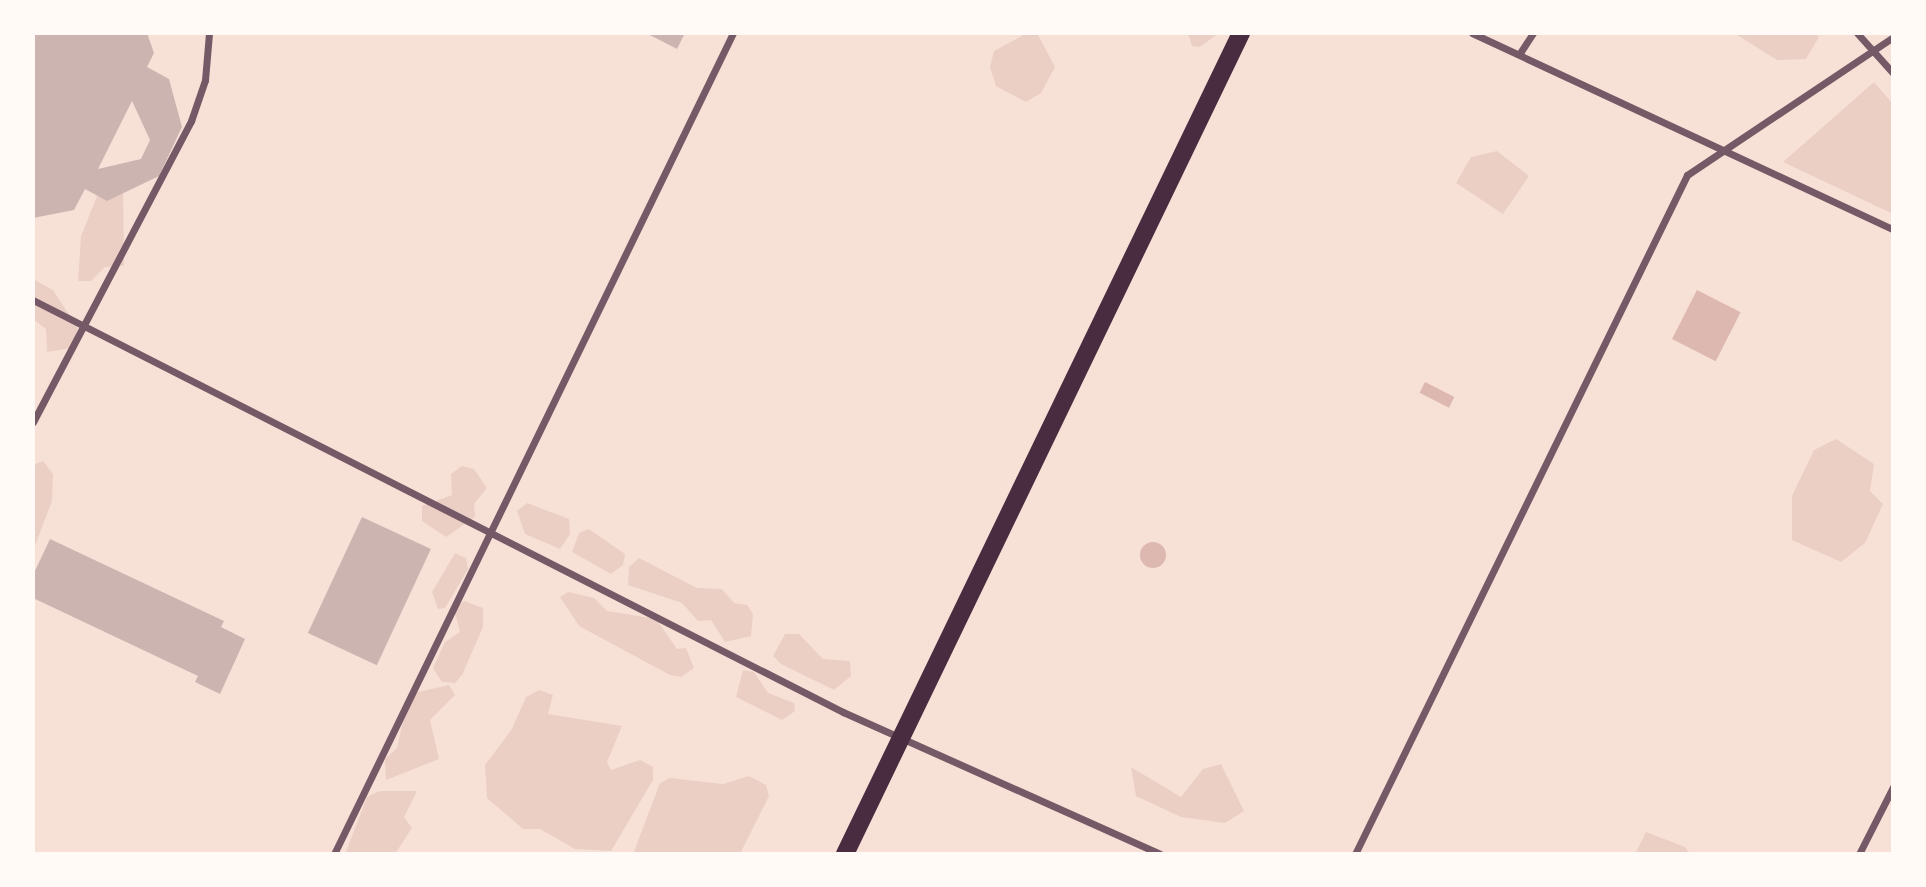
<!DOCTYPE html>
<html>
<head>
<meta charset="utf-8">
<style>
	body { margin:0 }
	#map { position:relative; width:1926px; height:887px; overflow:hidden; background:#f7e1d7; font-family:Spectral,serif }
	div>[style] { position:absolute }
	.green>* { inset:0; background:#ebcfc5 }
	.water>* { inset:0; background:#dcb8b0; transform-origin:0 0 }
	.round { border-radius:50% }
	.building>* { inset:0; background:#ccb4b1; transform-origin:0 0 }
	.minor>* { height:7px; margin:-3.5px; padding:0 3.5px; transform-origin:3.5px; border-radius:3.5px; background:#755966 }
	.primary>* { height:18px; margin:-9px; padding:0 9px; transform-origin:9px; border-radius:9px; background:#4a2c40 }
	span { translate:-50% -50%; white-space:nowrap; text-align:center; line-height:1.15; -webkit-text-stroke:6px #fffaf5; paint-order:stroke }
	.frame { position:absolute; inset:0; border:35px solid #fffaf5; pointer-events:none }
</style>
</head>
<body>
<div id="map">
	<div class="green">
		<div style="clip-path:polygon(1027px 33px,1037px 33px,1055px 67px,1041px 93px,1026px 102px,996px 86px,990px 67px,994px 51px)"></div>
		<div style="clip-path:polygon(1219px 33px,1200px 47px,1192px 46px,1188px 34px)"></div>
		<div style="clip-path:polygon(1734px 33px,1815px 33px,1819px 37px,1806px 59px,1777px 60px)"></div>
		<div style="clip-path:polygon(1874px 82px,1893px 104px,1893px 214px,1783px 162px)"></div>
		<div style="clip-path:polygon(1497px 151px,1529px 176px,1503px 214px,1456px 183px,1471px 157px)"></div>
		<div style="clip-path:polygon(123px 181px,124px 266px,105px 267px,91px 281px,78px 281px,81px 236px,98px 194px)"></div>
		<div style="clip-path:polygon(33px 279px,53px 290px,78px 328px,71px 348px,47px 352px,46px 329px,33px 319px)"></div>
		<div style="clip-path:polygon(1836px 439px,1874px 464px,1870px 491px,1883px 504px,1865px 543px,1841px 562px,1792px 540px,1792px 496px,1814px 450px)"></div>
		<div style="clip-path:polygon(43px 461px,53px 474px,52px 501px,33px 551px,33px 465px)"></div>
		<div style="clip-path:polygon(462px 466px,474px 469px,487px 488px,474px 504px,475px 517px,446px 537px,422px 521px,422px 506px,452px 495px,451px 474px)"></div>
		<div style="clip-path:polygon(527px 503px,569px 519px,570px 534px,560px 549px,525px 534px,517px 511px)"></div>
		<div style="clip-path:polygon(589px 529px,625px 554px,623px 565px,611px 574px,572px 552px,579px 533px)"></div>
		<div style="clip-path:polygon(455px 553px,466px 558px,468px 569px,445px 608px,438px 609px,432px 592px)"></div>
		<div style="clip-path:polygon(639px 558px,697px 588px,722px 589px,734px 603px,747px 605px,753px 614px,751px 636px,725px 642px,711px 620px,698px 621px,682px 603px,628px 585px,629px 567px)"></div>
		<div style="clip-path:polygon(568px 592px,594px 598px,607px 611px,656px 619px,677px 649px,686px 648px,694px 668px,681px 677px,670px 675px,579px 626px,560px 597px)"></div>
		<div style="clip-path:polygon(464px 601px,483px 608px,483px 627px,462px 675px,455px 683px,442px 682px,433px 668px,445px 642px,460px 632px,454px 609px)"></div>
		<div style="clip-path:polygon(785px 634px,799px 634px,823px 659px,850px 661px,851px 676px,834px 690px,781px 664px,773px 656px)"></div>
		<div style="clip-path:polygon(743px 670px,754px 672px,768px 693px,794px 703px,795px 711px,782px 720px,736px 697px)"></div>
		<div style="clip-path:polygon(449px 685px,455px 695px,430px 720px,439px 759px,386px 780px,385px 759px,397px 748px,409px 694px)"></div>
		<div style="clip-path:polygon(539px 690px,553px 695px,548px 714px,622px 726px,607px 762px,611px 770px,640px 760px,653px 767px,653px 780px,611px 851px,575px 849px,540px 829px,523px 829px,487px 798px,485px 765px,512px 729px,526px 697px)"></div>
		<div style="clip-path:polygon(1221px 764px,1244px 811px,1225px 823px,1181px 817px,1136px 796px,1131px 767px,1181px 797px,1203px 769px)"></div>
		<div style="clip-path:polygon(749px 776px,766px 785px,769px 796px,740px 854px,633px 854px,660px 783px,670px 778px,723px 784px)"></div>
		<div style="clip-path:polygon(380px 791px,417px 791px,404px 817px,412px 828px,395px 854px,345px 854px,367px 797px)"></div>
		<div style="clip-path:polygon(1646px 832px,1685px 847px,1690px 854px,1635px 854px)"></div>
	</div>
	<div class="water">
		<div style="left:1697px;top:290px;width:49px;height:55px;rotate:27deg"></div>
		<div style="left:1425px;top:382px;width:33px;height:12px;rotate:27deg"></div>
		<div class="round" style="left:1140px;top:542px;width:26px;height:26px"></div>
	</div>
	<div class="building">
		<div style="clip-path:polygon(evenodd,33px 33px,147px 33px,154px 53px,147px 67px,169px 79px,182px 127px,159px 176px,107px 201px,85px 189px,74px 210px,33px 218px,33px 33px,132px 101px,150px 140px,141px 159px,98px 169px,132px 101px)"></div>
		<div style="clip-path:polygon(646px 33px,685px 33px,677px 49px)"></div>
		<div style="left:362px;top:517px;width:76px;height:128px;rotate:25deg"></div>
		<div style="clip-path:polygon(50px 539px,224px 621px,221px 627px,245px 639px,220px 694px,195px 682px,198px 676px,33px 598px,33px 575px)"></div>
	</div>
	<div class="minor">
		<div style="left:1472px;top:33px;width:464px;rotate:25deg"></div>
		<div style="left:1857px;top:33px;width:54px;rotate:48deg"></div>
		<div style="left:1520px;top:53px;width:24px;rotate:-57deg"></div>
		<div style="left:33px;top:300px;width:909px;rotate:26.96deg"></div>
		<div style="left:843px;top:712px;width:347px;rotate:24.1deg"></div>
		<div style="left:33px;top:422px;width:340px;rotate:-62.3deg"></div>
		<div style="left:191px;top:121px;width:43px;rotate:-71.1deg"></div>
		<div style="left:205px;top:80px;width:47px;rotate:-85.1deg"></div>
		<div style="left:334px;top:854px;width:913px;rotate:-64.08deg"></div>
		<div style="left:1355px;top:854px;width:756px;rotate:-63.94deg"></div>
		<div style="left:1687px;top:175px;width:248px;rotate:-33.8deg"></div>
		<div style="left:1859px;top:854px;width:75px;rotate:-63.1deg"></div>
	</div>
	<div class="primary">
		<div style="left:845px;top:854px;width:912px;rotate:-64.25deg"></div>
	</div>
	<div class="frame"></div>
</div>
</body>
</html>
